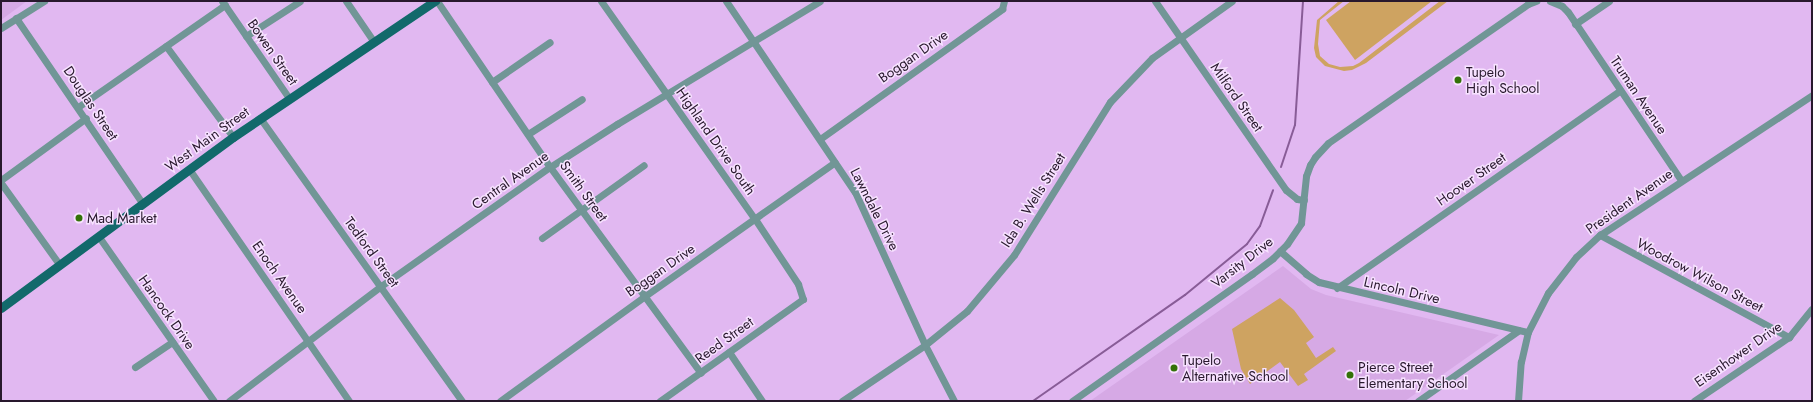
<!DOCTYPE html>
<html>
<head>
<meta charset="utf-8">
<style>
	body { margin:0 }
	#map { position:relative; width:1813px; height:402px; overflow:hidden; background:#e1b8f1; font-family:Jost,sans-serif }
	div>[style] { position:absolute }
	.built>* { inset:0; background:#d6a9e5 }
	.green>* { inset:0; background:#cea361 }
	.stream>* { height:2px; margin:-1px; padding:0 1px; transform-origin:1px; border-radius:1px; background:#885c97 }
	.minor>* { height:7px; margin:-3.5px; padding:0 3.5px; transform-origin:3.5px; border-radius:3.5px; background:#719696 }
	.major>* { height:9px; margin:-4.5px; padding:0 4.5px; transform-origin:4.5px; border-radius:4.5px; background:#12696b }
	.dots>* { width:11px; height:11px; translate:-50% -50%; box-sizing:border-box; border:2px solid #f7e2ff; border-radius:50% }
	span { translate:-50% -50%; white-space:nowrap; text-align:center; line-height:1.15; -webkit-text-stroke:3px #f7e2ff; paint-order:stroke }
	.street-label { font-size:14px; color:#28182d }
	.poi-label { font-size:14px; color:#28182d }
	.left { translate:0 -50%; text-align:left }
	.frame { position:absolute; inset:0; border:2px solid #28182d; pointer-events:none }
</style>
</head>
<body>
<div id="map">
	<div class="built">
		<div style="clip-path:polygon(1px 1px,27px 1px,1px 20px)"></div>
		<div style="clip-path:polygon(1283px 266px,1311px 289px,1326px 295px,1499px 335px,1405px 401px,1090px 401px)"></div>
	</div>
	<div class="green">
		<div style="clip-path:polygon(1339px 1px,1344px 1px,1320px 20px,1318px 44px,1320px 56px,1329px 64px,1340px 67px,1353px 66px,1359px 63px,1440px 1px,1448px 1px,1366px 63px,1352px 70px,1344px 71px,1325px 66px,1316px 57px,1314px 48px,1317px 20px)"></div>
		<div style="clip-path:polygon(1351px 1px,1432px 1px,1355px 60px,1326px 20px)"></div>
		<div style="clip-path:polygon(1280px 298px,1294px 310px,1314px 337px,1306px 343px,1316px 358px,1333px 347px,1336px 351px,1304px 374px,1308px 380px,1298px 386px,1280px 362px,1250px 384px,1241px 369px,1232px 329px)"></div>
	</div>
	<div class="stream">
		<div style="left:1281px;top:167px;width:44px;rotate:-71.6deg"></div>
		<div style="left:1295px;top:125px;width:124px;rotate:-86.3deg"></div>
		<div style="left:1033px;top:401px;width:185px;rotate:-34.9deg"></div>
		<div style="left:1185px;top:295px;width:80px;rotate:-39.4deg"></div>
		<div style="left:1247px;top:244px;width:22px;rotate:-54deg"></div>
		<div style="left:1260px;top:226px;width:38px;rotate:-70deg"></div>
	</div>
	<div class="minor">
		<div style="left:222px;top:1px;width:118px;rotate:55.4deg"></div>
		<div style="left:346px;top:1px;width:50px;rotate:55.7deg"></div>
		<div style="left:437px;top:1px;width:201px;rotate:55.8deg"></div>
		<div style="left:550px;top:167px;width:255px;rotate:53.8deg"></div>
		<div style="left:601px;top:1px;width:267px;rotate:54.8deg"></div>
		<div style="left:755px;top:219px;width:78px;rotate:56.5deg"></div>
		<div style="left:798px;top:284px;width:16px;rotate:72deg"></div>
		<div style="left:803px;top:299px;width:176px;rotate:144.5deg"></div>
		<div style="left:726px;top:1px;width:230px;rotate:56deg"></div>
		<div style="left:855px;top:192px;width:168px;rotate:65.4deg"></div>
		<div style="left:925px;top:345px;width:63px;rotate:62.6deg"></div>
		<div style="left:1155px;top:1px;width:230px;rotate:55.3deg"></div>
		<div style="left:1286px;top:190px;width:14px;rotate:39deg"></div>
		<div style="left:1297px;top:199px;width:7px;rotate:8deg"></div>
		<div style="left:1550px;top:1px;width:13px;rotate:23deg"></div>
		<div style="left:1562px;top:6px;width:8px;rotate:45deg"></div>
		<div style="left:1568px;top:12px;width:202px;rotate:56.1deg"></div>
		<div style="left:16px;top:18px;width:225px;rotate:55.7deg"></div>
		<div style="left:1575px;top:24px;width:41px;rotate:-34.1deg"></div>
		<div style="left:1px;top:28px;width:51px;rotate:-32.1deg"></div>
		<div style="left:246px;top:36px;width:64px;rotate:-32.9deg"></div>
		<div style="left:166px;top:46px;width:113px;rotate:53.6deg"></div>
		<div style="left:492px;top:82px;width:70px;rotate:-34.6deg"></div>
		<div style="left:78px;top:107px;width:179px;rotate:-34.8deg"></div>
		<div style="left:260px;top:118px;width:348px;rotate:54.5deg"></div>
		<div style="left:528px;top:134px;width:64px;rotate:-32.9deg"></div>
		<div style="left:820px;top:139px;width:224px;rotate:-35.5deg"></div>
		<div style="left:1002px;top:9px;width:8px;rotate:-76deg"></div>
		<div style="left:189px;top:169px;width:282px;rotate:55.4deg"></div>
		<div style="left:1px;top:180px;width:105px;rotate:-36.1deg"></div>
		<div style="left:1px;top:183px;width:100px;rotate:54.4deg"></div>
		<div style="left:1600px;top:235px;width:215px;rotate:28.4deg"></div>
		<div style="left:99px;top:237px;width:200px;rotate:55deg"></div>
		<div style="left:542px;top:238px;width:125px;rotate:-35.6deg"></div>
		<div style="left:1280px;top:251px;width:35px;rotate:41deg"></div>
		<div style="left:1306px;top:274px;width:15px;rotate:32deg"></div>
		<div style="left:1319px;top:282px;width:215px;rotate:13.5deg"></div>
		<div style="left:1337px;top:288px;width:344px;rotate:-34.9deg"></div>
		<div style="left:729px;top:352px;width:59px;rotate:56deg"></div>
		<div style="left:135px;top:367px;width:45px;rotate:-34deg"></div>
		<div style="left:229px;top:401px;width:191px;rotate:-37.1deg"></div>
		<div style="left:381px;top:286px;width:207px;rotate:-35.2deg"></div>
		<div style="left:550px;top:167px;width:80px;rotate:-32.7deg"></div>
		<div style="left:617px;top:124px;width:237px;rotate:-31.2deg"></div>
		<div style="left:500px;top:401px;width:179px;rotate:-35.9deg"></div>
		<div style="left:645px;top:296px;width:232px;rotate:-35.2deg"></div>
		<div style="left:842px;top:401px;width:100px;rotate:-34deg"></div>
		<div style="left:925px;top:345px;width:54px;rotate:-39deg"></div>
		<div style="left:967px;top:311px;width:73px;rotate:-50deg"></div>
		<div style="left:1014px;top:255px;width:181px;rotate:-57.9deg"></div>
		<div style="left:1110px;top:102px;width:61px;rotate:-46.3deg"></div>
		<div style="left:1152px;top:58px;width:98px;rotate:-35.5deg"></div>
		<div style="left:1072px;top:401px;width:220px;rotate:-35.2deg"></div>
		<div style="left:1252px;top:274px;width:26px;rotate:-37deg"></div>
		<div style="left:1273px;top:258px;width:20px;rotate:-45deg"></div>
		<div style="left:1287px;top:244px;width:25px;rotate:-56deg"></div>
		<div style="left:1301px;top:223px;width:47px;rotate:-83.9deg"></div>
		<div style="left:1306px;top:176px;width:12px;rotate:-70deg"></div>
		<div style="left:1310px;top:165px;width:9px;rotate:-58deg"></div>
		<div style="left:1315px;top:157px;width:19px;rotate:-47deg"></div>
		<div style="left:1328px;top:143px;width:244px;rotate:-34.8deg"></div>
		<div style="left:1528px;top:4px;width:9px;rotate:-21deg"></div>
		<div style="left:1418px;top:401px;width:123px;rotate:-35.1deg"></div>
		<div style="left:1518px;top:401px;width:39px;rotate:-86deg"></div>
		<div style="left:1521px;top:362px;width:31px;rotate:-77deg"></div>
		<div style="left:1528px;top:332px;width:44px;rotate:-62.9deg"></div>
		<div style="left:1548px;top:293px;width:46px;rotate:-52.1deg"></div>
		<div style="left:1576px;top:257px;width:33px;rotate:-43deg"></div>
		<div style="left:1600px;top:235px;width:254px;rotate:-33.4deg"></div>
		<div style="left:1694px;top:401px;width:115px;rotate:-34deg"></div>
		<div style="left:1789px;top:337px;width:36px;rotate:-51deg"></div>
	</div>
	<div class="major">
		<div style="left:1px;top:308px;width:288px;rotate:-36.4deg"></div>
		<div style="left:233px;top:137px;width:244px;rotate:-34deg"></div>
	</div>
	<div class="dots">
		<div style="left:1458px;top:80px;background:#337208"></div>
		<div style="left:79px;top:218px;background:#337208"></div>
		<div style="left:1174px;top:368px;background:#337208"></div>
		<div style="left:1350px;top:375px;background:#337208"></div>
	</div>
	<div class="street-label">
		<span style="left:273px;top:52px;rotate:55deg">Bowen Street</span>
		<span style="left:913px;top:56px;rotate:-35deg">Boggan Drive</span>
		<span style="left:1639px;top:95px;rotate:56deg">Truman Avenue</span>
		<span style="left:1237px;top:97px;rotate:55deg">Milford Street</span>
		<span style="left:91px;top:103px;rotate:56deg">Douglas Street</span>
		<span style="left:207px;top:139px;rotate:-36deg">West Main Street</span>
		<span style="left:716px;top:141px;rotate:55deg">Highland Drive South</span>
		<span style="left:1471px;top:179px;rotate:-35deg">Hoover Street</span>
		<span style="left:510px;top:180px;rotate:-35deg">Central Avenue</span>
		<span style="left:584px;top:191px;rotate:54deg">Smith Street</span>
		<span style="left:1033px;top:200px;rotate:-58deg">Ida B. Wells Street</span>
		<span style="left:1629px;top:201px;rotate:-35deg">President Avenue</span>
		<span style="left:875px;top:209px;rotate:63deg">Lawndale Drive</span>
		<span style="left:372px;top:252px;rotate:54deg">Tedford Street</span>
		<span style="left:1242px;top:262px;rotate:-38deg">Varsity Drive</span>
		<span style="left:660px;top:270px;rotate:-35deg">Boggan Drive</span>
		<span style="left:1700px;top:275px;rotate:28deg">Woodrow Wilson Street</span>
		<span style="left:280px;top:277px;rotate:55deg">Enoch Avenue</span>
		<span style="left:1402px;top:290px;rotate:13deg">Lincoln Drive</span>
		<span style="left:167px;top:312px;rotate:55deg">Hancock Drive</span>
		<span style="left:724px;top:340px;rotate:-36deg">Reed Street</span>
		<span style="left:1738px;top:354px;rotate:-35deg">Eisenhower Drive</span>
	</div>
	<div class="poi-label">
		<span class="left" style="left:1466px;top:80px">Tupelo<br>High School</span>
		<span class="left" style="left:87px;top:218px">Mad Market</span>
		<span class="left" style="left:1182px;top:368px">Tupelo<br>Alternative School</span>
		<span class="left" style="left:1358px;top:375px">Pierce Street<br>Elementary School</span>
	</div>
	<div class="frame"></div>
</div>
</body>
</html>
